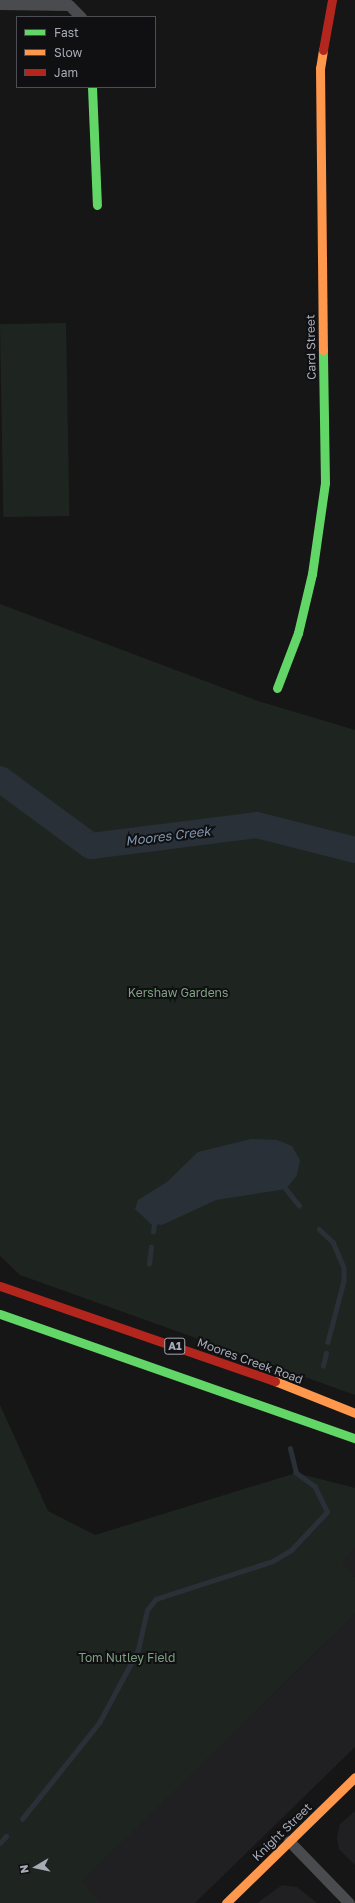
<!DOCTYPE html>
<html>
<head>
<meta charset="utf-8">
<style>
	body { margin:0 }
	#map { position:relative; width:355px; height:1903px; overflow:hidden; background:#161616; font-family:"Golos Text",sans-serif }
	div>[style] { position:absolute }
	.built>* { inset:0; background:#202022 }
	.green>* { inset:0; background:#1e2520; transform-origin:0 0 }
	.water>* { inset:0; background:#2a3037 }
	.stream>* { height:4.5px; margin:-2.25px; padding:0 2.25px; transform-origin:2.25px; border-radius:2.25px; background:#2a3037 }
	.river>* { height:26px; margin:-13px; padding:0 13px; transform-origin:13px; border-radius:13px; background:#2a3037 }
	.street>* { height:11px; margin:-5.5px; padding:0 5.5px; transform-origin:5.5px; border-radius:5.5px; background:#4a4b4f }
	.fast>* { height:9px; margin:-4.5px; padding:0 4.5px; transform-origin:4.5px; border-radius:4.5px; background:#63d668 }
	.slow>* { height:9px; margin:-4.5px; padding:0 4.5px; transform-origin:4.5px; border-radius:4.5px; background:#ff974d }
	.jam>* { height:9px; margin:-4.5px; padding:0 4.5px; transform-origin:4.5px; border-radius:4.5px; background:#b3261e }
	span { translate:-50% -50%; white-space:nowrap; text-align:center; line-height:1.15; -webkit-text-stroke:4px #101012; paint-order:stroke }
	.shield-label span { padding:1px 3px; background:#101012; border:1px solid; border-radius:3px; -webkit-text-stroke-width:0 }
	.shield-label { font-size:11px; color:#a7abb6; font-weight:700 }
	.street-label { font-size:12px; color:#a7abb6 }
	.park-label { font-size:12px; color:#7fa183 }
	.water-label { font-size:13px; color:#8097b0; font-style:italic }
	.legend { position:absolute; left:16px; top:16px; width:140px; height:72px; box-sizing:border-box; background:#101012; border:1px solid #4c4e54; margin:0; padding:5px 7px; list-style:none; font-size:12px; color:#a7abb6 }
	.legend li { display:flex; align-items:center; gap:8px; height:20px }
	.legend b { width:20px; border:1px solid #4c4e54 }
	.north { position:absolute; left:16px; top:1847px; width:40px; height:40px; -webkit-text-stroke:3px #101012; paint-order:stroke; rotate:261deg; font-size:11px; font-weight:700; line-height:16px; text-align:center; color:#a7abb6 }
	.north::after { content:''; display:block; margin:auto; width:14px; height:18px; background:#a7abb6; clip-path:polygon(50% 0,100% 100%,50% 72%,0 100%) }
</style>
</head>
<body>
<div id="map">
	<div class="built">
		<div style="clip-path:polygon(355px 1548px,355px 1577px,341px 1562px)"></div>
		<div style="clip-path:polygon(355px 1614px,355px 1747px,195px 1903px,101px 1903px,80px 1882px)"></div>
		<div style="clip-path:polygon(355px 1811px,355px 1865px,339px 1849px,337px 1838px,340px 1824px)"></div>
		<div style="clip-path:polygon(282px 1885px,297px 1887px,317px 1903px,257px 1903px)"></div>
	</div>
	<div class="green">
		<div style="left:66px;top:323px;width:193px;height:66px;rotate:89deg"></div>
		<div style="clip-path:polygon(0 604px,258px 701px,355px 730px,355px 1395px,20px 1275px,0 1256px)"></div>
		<div style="clip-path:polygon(0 1405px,48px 1511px,95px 1535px,296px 1473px,355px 1488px,355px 1548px,342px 1562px,355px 1577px,355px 1614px,81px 1882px,101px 1903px,0 1903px)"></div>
	</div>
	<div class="water">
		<div style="clip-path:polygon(251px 1139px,277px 1140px,292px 1146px,300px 1160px,297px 1175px,286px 1189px,216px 1200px,162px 1225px,151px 1224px,135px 1209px,138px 1200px,167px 1182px,198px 1152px)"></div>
	</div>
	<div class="stream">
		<div style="left:286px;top:1189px;width:21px;rotate:51deg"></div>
		<div style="left:319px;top:1229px;width:19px;rotate:43deg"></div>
		<div style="left:333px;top:1242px;width:28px;rotate:67deg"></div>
		<div style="left:344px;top:1268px;width:13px;rotate:90deg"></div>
		<div style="left:344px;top:1281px;width:63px;rotate:104.7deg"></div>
		<div style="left:153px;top:1232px;width:8px;rotate:-83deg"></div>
		<div style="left:149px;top:1264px;width:17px;rotate:-83deg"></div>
		<div style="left:323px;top:1366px;width:13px;rotate:-77deg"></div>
		<div style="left:22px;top:1819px;width:123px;rotate:-51.3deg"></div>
		<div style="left:99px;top:1723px;width:83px;rotate:-61.9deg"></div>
		<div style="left:138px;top:1650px;width:41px;rotate:-77.3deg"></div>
		<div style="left:147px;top:1610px;width:14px;rotate:-51deg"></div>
		<div style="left:156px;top:1599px;width:123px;rotate:-18deg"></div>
		<div style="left:273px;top:1561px;width:21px;rotate:-31deg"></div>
		<div style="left:291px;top:1550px;width:52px;rotate:-46.5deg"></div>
		<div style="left:327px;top:1512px;width:28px;rotate:-116deg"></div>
		<div style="left:315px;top:1487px;width:24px;rotate:-144deg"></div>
		<div style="left:296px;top:1473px;width:25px;rotate:-104deg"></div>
		<div style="left:0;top:1843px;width:9px;rotate:-49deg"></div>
	</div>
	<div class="river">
		<div style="left:0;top:779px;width:113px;rotate:36.4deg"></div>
		<div style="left:91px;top:846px;width:167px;rotate:-7.2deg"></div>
		<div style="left:257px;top:825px;width:101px;rotate:14.3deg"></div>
	</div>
	<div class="street">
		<div style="left:0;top:4px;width:69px;rotate:0.8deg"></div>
		<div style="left:69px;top:5px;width:17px;rotate:45deg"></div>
		<div style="left:289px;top:1841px;width:86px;rotate:45.9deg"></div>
	</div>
	<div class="fast">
		<div style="left:92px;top:87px;width:118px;rotate:87.6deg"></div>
		<div style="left:277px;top:688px;width:59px;rotate:-69.1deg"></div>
		<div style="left:298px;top:633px;width:61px;rotate:-76.7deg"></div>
		<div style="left:312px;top:574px;width:92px;rotate:-81.9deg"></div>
		<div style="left:325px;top:483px;width:133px;rotate:-90.9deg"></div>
		<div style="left:0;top:1314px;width:376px;rotate:19.3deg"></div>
	</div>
	<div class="slow">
		<div style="left:323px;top:50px;width:18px;rotate:99deg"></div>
		<div style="left:320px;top:68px;width:282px;rotate:89.4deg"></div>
		<div style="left:275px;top:1381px;width:86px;rotate:21.8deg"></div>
		<div style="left:226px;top:1903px;width:180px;rotate:-44.3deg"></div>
	</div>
	<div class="jam">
		<div style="left:323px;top:50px;width:51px;rotate:-79.8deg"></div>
		<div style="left:0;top:1286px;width:291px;rotate:19.1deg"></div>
	</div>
	<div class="shield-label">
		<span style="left:175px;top:1346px">A1</span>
	</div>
	<div class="street-label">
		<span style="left:311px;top:347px;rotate:-91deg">Card Street</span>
		<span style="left:250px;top:1361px;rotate:20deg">Moores Creek Road</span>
		<span style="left:282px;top:1832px;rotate:-44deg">Knight Street</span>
	</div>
	<div class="park-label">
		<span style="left:178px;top:993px">Kershaw Gardens</span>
		<span style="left:127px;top:1658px">Tom Nutley Field</span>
	</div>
	<div class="water-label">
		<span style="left:168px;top:836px;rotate:-7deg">Moores Creek</span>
	</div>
	<ul class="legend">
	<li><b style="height:5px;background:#63d668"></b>Fast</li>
	<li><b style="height:5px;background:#ff974d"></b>Slow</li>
	<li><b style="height:5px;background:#b3261e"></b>Jam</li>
	</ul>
	<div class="north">N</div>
</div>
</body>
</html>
